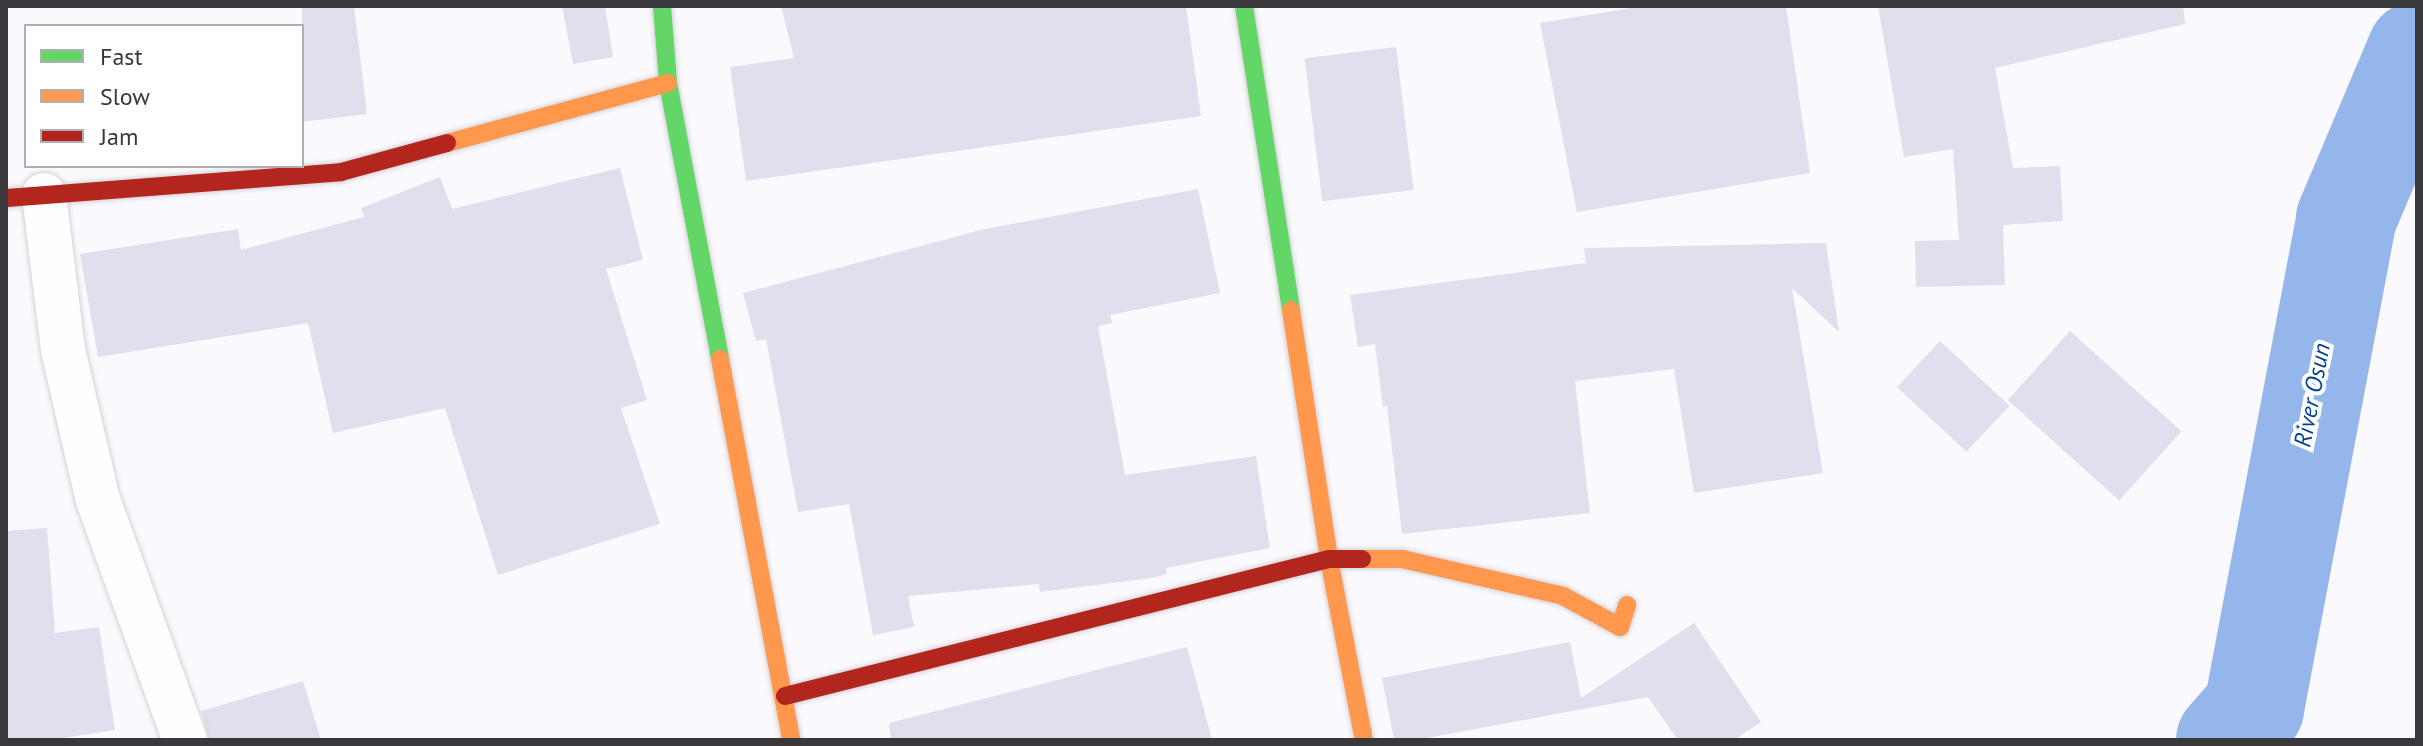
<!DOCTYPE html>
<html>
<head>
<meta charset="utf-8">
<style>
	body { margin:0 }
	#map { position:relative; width:2423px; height:746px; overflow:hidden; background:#faf9fd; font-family:"PT Sans",sans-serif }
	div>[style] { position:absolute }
	.river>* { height:100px; margin:-50px; padding:0 50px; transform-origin:50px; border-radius:50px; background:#95b6eb }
	.building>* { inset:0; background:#e1deed; transform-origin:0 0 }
	.roads { filter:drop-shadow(0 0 2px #d4d2d6) drop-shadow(0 0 2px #d4d2d6) }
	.street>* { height:44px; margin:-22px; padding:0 22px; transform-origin:22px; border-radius:22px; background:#fefeff }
	.fast>* { height:18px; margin:-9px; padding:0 9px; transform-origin:9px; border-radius:9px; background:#63d668 }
	.slow>* { height:18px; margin:-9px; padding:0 9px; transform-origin:9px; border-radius:9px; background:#ff974d }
	.jam>* { height:18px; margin:-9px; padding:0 9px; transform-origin:9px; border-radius:9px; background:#b3261e }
	span { translate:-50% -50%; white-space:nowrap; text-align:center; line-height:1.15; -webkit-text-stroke:8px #fff; paint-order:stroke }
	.water-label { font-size:24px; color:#004195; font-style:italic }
	.frame { position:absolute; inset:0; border:8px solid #39383c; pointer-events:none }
	.legend { position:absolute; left:24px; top:24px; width:280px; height:144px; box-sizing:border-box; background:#fff; border:2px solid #b0afb1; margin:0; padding:10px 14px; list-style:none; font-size:24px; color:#39383c }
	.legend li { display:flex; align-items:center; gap:16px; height:40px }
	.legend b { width:40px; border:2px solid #b0afb1 }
</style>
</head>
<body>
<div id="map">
	<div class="river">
		<div style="left:2226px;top:740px;width:43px;rotate:-48.8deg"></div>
		<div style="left:2254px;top:708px;width:498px;rotate:-79.3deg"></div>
		<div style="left:2346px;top:219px;width:182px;rotate:-67.1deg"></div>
	</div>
	<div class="building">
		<div style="clip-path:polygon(302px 6px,354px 6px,367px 114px,302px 122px)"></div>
		<div style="clip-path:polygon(562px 6px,605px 6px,613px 57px,573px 64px)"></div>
		<div style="clip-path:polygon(781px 6px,1186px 6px,1201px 116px,746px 181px,730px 67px,794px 58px)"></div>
		<div style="clip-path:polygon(1643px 6px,1786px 6px,1810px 173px,1577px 212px,1540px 23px)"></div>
		<div style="clip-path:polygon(1878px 6px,2183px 6px,2185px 24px,1995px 68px,2013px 168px,2060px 166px,2063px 221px,2003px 225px,2005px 285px,1916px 287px,1915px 241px,1959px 240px,1953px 149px,1904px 157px)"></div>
		<div style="left:1396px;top:47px;width:144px;height:92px;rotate:83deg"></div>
		<div style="clip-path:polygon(620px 168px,643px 260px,606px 269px,647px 400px,621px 408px,660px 524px,498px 575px,445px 408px,333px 433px,308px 323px,98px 357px,80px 254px,238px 229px,241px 250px,364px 217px,361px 208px,440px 177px,452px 209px)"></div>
		<div style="clip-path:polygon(1198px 189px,1220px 293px,1110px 315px,1112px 323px,1098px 326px,1125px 475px,1256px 456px,1270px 548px,1166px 568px,1167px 574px,1152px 578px,1040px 592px,1039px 584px,908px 596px,914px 627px,873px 635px,849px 504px,798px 512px,766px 339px,756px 341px,743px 293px,985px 229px)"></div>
		<div style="clip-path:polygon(1826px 243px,1839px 332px,1792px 288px,1823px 473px,1694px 493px,1674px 369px,1575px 381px,1590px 513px,1402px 534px,1387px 406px,1383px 407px,1375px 344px,1358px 347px,1350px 295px,1586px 263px,1584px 248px)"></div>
		<div style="left:2070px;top:331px;width:150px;height:93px;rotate:42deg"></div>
		<div style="left:1940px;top:341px;width:95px;height:63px;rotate:43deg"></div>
		<div style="clip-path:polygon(47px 528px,55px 633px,99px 627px,115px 730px,50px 740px,6px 740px,6px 531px)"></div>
		<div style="clip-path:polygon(1694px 623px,1761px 722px,1734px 740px,1678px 740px,1648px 697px,1416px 740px,1394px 740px,1382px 678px,1570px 642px,1581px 698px)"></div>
		<div style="clip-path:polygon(1187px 647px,1212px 740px,891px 740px,889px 723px)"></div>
		<div style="clip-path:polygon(303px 681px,321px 740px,209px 740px,201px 711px)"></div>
	</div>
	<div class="roads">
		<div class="street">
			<div style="left:44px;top:195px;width:156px;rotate:83deg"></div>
			<div style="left:63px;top:350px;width:154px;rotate:76.9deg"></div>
			<div style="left:98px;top:500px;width:255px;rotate:70.1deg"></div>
		</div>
		<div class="fast">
			<div style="left:662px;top:6px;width:77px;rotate:85.5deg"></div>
			<div style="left:668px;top:83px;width:281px;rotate:79.3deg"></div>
			<div style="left:1244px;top:6px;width:308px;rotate:81.2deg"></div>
		</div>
		<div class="slow">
			<div style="left:447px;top:143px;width:229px;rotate:-15.2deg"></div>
			<div style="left:1291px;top:310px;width:252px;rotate:81.3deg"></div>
			<div style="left:1329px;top:559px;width:184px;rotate:79.1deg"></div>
			<div style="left:720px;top:359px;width:388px;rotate:79.4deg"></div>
			<div style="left:1362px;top:559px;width:40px"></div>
			<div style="left:1402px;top:559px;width:165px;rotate:12.9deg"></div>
			<div style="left:1563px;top:596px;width:65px;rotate:28.5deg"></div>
			<div style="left:1620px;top:627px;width:23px;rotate:-72deg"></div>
		</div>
		<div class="jam">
			<div style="left:6px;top:198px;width:336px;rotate:-4.4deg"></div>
			<div style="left:341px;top:172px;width:110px;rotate:-15.3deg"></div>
			<div style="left:785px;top:696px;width:561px;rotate:-14.14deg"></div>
			<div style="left:1329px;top:559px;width:33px"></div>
		</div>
	</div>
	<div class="water-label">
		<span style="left:2312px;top:395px;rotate:-79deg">River Osun</span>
	</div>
	<div class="frame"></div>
	<ul class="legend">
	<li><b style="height:10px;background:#63d668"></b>Fast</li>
	<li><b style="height:10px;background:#ff974d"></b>Slow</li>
	<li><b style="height:10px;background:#b3261e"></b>Jam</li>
	</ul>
</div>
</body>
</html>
